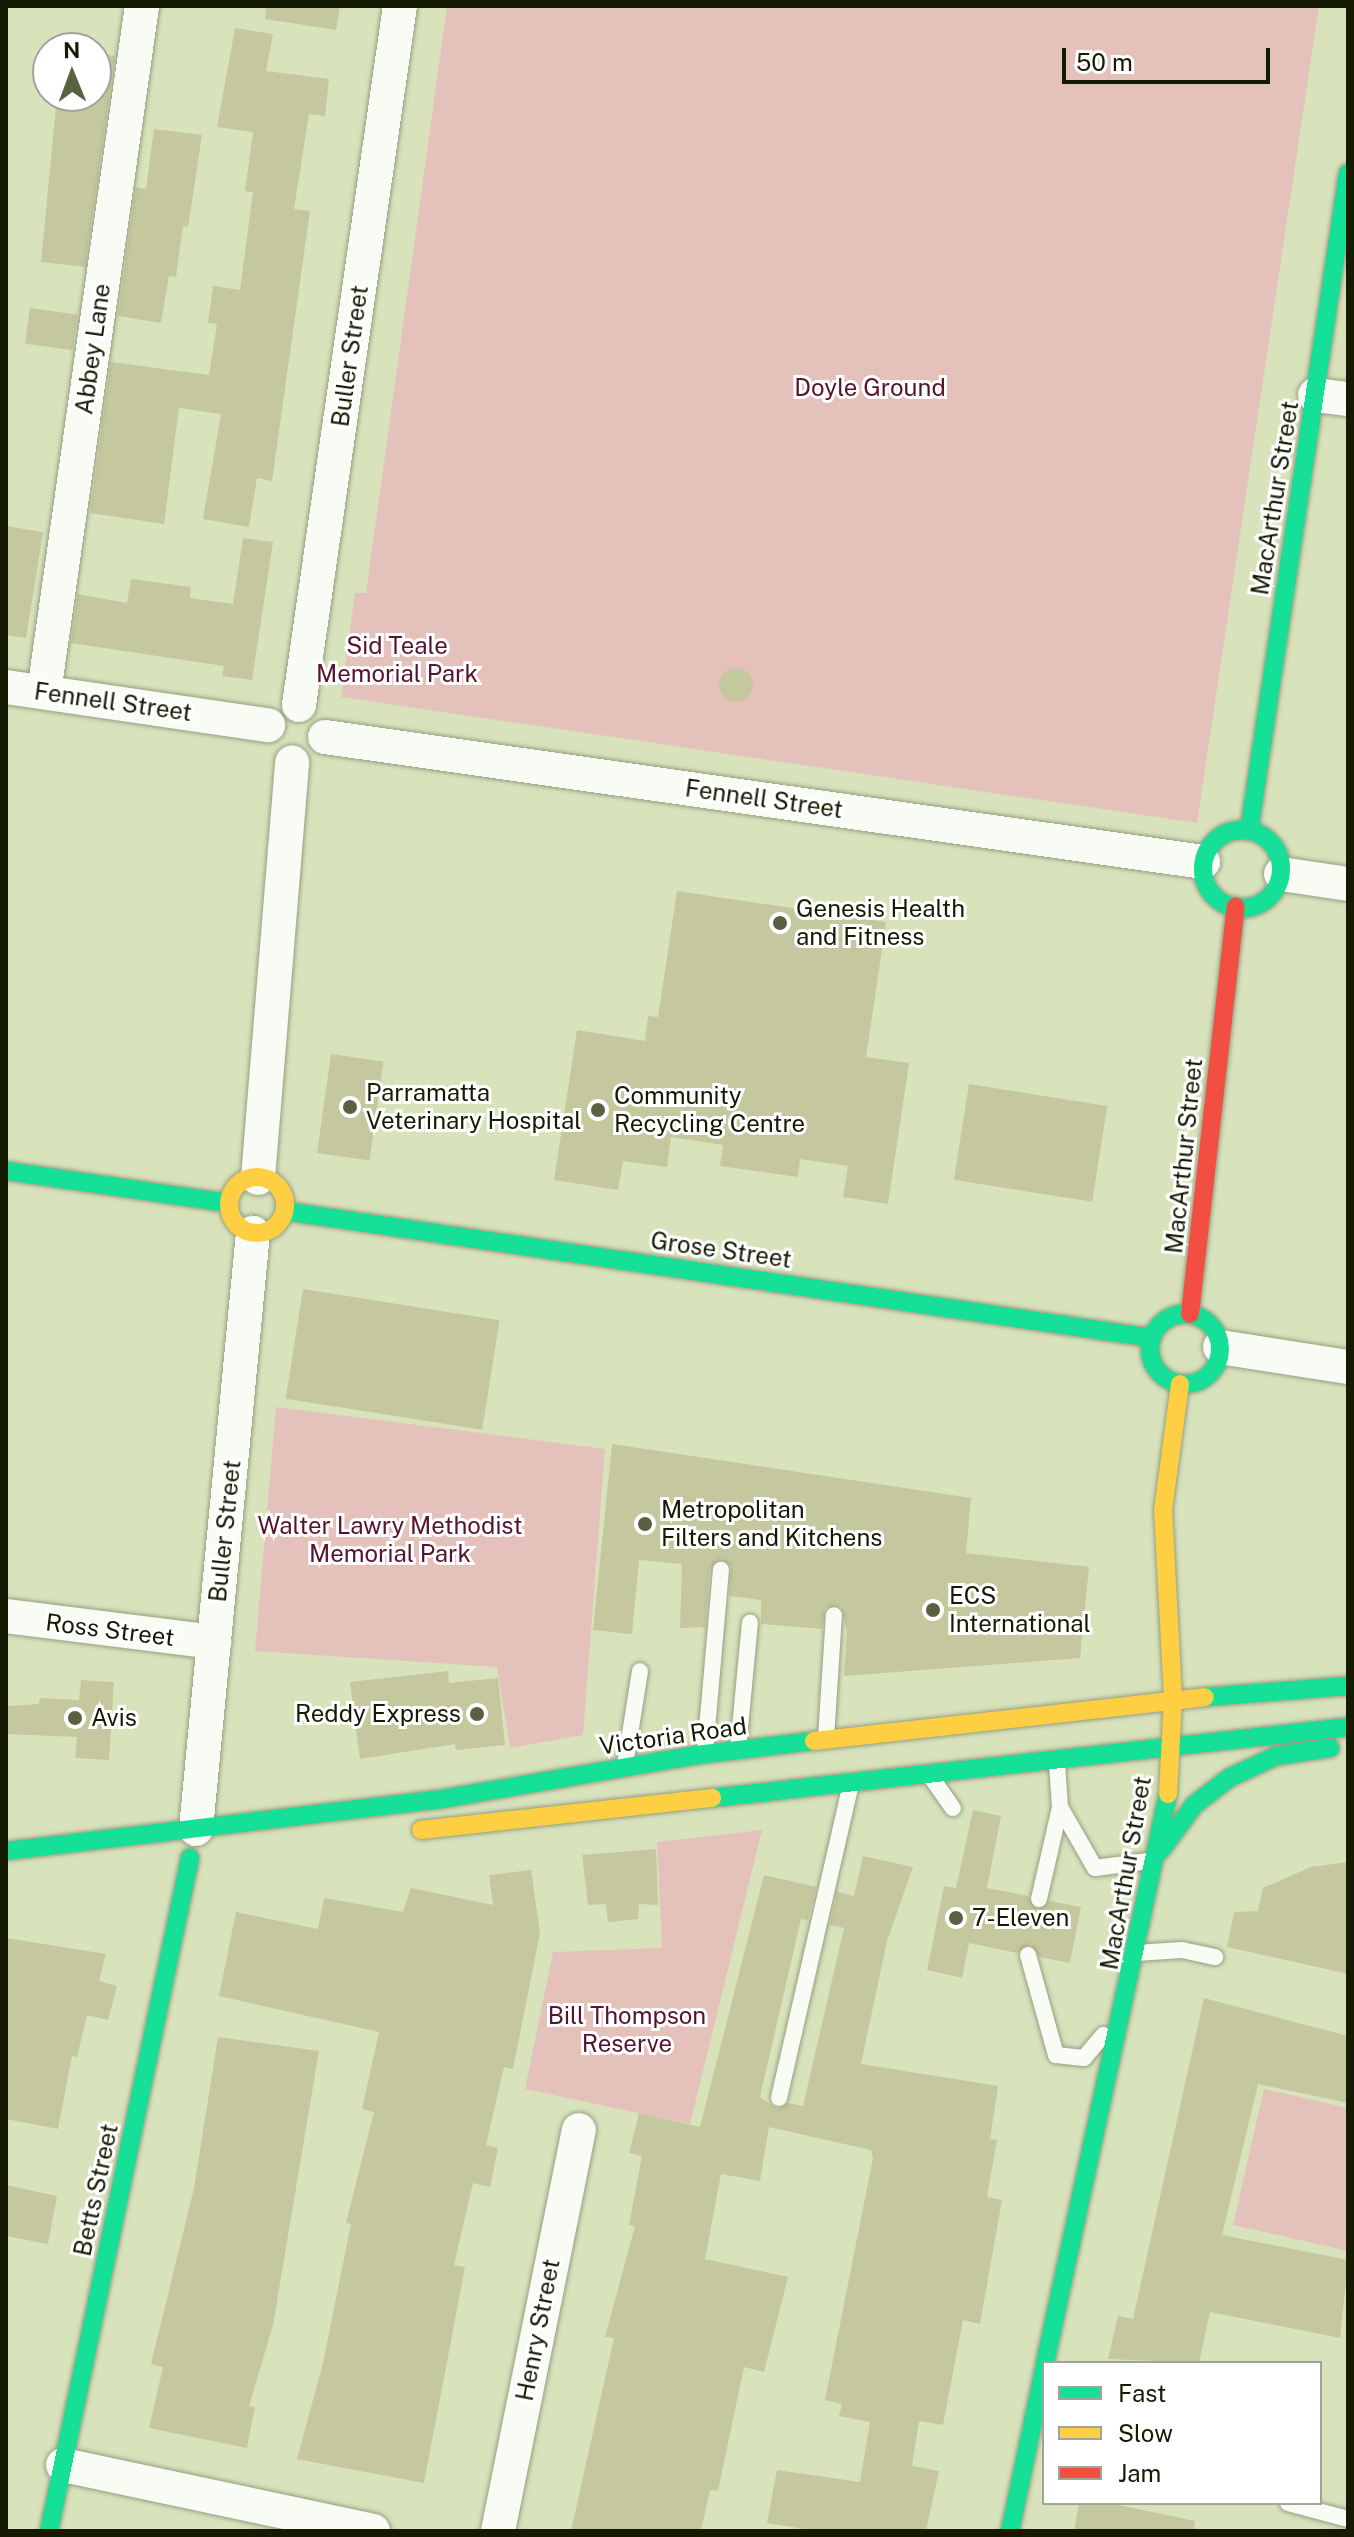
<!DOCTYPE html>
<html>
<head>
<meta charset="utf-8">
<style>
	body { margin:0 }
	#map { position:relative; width:1354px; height:2537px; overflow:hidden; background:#d8e3bc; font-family:"Public Sans",sans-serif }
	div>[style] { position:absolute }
	.green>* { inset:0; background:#e4c2bb }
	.building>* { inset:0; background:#c5c79f; transform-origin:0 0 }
	.round { border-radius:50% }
	.roads { filter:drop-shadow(0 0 2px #979f81) drop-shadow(0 0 2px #979f81) }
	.lane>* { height:16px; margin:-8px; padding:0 8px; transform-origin:8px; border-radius:8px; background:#f9fbf5 }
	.street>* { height:34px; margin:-17px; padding:0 17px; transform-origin:17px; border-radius:17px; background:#f9fbf5 }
	.fast>* { height:18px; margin:-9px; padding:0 9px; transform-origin:9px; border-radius:9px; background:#16e098 }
	.fast>.ring { margin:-9px; padding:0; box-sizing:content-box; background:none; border:18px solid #16e098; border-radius:50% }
	.slow>* { height:18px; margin:-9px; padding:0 9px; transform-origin:9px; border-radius:9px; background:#ffcf43 }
	.slow>.ring { margin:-9px; padding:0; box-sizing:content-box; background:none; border:18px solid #ffcf43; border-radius:50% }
	.jam>* { height:18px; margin:-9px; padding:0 9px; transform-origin:9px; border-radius:9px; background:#f24e42 }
	.dots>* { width:22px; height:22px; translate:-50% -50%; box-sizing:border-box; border:4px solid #fff; border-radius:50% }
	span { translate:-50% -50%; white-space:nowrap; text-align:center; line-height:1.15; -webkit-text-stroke:6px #fff; paint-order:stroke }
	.street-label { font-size:24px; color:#151b02 }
	.park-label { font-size:24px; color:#56132d }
	.poi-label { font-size:24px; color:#151b02 }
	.left { translate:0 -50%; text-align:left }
	.right { translate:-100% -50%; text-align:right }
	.frame { position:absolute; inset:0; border:8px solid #151b02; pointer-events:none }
	.legend { position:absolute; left:1042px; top:2361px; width:280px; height:144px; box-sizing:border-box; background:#fff; border:2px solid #a1a49a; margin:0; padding:10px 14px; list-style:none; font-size:24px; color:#151b02 }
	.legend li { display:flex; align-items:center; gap:16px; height:40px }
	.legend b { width:40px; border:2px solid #a1a49a }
	.north { position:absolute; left:32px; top:32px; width:80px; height:80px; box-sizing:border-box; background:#fff; border:2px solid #a1a49a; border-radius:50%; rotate:359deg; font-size:22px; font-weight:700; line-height:32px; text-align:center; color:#151b02 }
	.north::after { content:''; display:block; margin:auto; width:28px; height:36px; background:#596143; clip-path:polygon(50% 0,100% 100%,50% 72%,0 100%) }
	.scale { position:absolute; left:1062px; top:48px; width:208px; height:36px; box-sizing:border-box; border:4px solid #151b02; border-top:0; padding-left:10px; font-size:24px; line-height:28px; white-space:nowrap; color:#151b02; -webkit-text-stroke:6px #fff; paint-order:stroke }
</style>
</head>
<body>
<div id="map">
	<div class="green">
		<div style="clip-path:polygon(447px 6px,1319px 6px,1197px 823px,341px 697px,355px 593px,366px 593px)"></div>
		<div style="clip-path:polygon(276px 1407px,605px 1449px,583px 1735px,510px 1748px,497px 1667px,255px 1651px)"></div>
		<div style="clip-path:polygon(762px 1830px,690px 2124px,525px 2089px,553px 1952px,662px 1948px,657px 1842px)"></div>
		<div style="clip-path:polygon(1264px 2089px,1348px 2108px,1348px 2251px,1233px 2225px)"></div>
	</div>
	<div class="building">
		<div style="clip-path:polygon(266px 6px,340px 6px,336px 30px,265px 19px)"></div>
		<div style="clip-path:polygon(235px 28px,273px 34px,266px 71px,329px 79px,325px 116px,309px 114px,294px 209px,310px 211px,272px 481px,257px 478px,249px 527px,203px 519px,221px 414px,179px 408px,164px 524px,90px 513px,111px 362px,209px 375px,217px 324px,208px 323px,213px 286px,240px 290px,253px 192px,245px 191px,253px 132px,217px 127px)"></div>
		<div style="clip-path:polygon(96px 53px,115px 56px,85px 267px,41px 262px,57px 96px,96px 99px)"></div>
		<div style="clip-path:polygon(154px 129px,202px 135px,188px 227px,183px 226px,176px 277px,169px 276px,161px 323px,118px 316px,136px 187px,146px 189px)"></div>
		<div style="left:30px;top:308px;width:48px;height:36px;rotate:8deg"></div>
		<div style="clip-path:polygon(6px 526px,43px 532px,26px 638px,6px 635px)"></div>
		<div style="clip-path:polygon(243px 538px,273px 542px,252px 680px,222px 676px,224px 666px,71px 643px,78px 594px,127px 603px,131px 579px,191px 587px,190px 598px,233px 604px)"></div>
		<div class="round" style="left:719px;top:668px;width:34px;height:34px"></div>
		<div style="clip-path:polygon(677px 891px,886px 922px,866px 1057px,909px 1063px,888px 1204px,843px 1197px,848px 1166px,800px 1159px,798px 1177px,720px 1166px,723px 1145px,671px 1137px,667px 1167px,623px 1161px,618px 1190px,554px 1180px,577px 1030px,645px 1041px,648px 1016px,658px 1017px)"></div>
		<div style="left:331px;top:1054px;width:53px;height:100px;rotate:8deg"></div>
		<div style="left:969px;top:1084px;width:140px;height:97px;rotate:9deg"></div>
		<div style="left:303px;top:1289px;width:199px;height:111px;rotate:9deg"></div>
		<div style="clip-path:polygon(612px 1444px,971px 1498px,966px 1553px,1089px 1567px,1080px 1658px,844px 1676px,847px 1631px,841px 1606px,825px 1608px,822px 1629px,761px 1624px,761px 1600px,730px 1596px,731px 1566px,721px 1559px,710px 1568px,705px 1627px,680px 1628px,682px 1564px,639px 1560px,632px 1634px,593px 1630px)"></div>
		<div style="clip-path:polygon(448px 1671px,449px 1683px,498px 1678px,505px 1745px,456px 1750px,455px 1744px,360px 1759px,350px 1682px)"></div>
		<div style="clip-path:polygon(81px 1680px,114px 1682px,109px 1760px,75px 1758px,77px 1737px,6px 1734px,6px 1706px,39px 1704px,40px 1698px,79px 1700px)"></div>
		<div style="clip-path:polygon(973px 1810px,1001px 1816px,987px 1888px,1028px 1896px,1037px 1910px,1050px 1901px,1081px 1907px,1070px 1963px,1040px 1957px,1030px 1944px,1017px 1953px,969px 1943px,962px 1978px,927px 1970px,944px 1886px,956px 1888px)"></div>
		<div style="clip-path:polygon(656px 1849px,658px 1905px,639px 1904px,638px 1919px,608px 1922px,606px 1904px,588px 1905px,582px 1855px)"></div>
		<div style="clip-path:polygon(863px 1856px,913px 1867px,887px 1941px,861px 2064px,998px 2086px,990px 2139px,997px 2140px,987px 2197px,1002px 2200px,980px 2324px,963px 2320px,943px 2425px,919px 2421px,912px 2466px,939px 2471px,926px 2531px,816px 2531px,767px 2523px,777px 2470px,860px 2482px,870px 2422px,839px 2416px,842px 2404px,825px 2400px,873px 2158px,871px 2150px,769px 2127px,760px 2181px,721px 2174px,705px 2259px,788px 2277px,764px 2372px,744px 2367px,718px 2491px,710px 2490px,701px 2531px,571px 2531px,614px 2338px,605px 2337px,635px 2226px,629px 2225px,642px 2156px,629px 2153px,639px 2113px,700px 2127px,764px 1875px,816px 1887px,808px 1920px,801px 1919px,760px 2097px,777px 2109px,788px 2103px,803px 2106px,844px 1928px,830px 1925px,837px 1892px,854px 1896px)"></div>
		<div style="clip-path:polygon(1348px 1862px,1348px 1974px,1227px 1947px,1234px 1912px,1258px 1911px,1263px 1888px,1311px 1867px)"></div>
		<div style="clip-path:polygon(531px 1870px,540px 1933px,513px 2069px,504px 2067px,486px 2145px,498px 2148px,490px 2187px,473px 2183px,454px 2265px,465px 2267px,424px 2483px,297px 2459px,323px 2363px,351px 2224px,346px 2223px,374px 2112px,362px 2109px,379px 2032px,219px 1996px,236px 1912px,318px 1929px,324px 1898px,403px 1912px,411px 1888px,493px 1905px,489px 1875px)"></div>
		<div style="clip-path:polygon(6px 1938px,106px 1954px,99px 1981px,117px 1986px,108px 2020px,87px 2015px,77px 2057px,72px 2056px,58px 2129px,6px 2119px)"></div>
		<div style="clip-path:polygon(1204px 1998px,1348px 2036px,1348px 2103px,1258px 2084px,1222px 2235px,1348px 2260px,1340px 2338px,1210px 2312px,1199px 2363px,1108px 2359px,1118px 2316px,1133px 2319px)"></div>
		<div style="clip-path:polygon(218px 2037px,319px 2051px,273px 2325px,249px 2406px,255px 2407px,247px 2448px,149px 2428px,163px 2367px,151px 2364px,194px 2188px)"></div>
		<div style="clip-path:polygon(6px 2185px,57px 2196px,48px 2244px,6px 2236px)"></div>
		<div style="clip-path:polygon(1079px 2503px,1109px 2503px,1195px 2521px,1194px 2531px,1074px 2531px)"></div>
	</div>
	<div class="roads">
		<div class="lane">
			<div style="left:826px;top:1738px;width:123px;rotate:-86.3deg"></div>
			<div style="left:738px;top:1749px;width:127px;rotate:-84.6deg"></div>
			<div style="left:705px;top:1752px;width:183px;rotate:-85deg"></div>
			<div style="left:1057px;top:1763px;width:44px;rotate:86.1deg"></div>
			<div style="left:1060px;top:1807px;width:70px;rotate:60.2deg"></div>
			<div style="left:1095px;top:1868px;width:54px;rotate:-7.4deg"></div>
			<div style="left:625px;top:1765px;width:95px;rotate:-80.9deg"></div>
			<div style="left:931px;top:1777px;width:38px;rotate:55deg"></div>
			<div style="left:1039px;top:1899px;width:94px;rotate:-77.1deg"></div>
			<div style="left:1136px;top:1953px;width:46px;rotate:-3.7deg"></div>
			<div style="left:1182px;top:1950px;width:34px;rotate:12deg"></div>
			<div style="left:1028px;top:1955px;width:104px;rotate:74.4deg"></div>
			<div style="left:1056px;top:2055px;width:28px;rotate:6deg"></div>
			<div style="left:1084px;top:2058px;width:30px;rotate:-50deg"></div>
			<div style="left:779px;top:2098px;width:322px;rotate:-77.1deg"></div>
			<div style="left:1288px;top:2503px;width:62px;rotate:14.9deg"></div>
		</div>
		<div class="street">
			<div style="left:1315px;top:395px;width:33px;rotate:7deg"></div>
			<div style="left:6px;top:687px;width:265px;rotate:8.3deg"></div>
			<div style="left:44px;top:692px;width:693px;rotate:-81.87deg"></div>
			<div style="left:299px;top:705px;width:706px;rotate:-81.78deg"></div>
			<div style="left:325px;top:737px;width:887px;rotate:8.1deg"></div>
			<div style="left:1281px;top:874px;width:68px;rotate:8.5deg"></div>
			<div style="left:258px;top:1178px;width:417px;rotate:-85.3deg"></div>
			<div style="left:1220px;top:1347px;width:130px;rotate:8.9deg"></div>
			<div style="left:6px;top:1616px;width:210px;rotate:7.1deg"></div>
			<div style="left:196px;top:1829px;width:599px;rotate:-84.54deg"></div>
			<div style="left:63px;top:2465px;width:317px;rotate:12deg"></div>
			<div style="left:498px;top:2531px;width:409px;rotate:-78.6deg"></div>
		</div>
		<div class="fast">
			<div class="ring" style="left:1203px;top:830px;width:60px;height:60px"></div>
			<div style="left:1249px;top:831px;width:665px;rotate:-81.44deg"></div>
			<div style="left:6px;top:1171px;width:225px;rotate:8.2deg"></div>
			<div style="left:284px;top:1211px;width:877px;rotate:8.32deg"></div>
			<div class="ring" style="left:1150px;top:1314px;width:52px;height:52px"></div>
			<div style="left:1205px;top:1697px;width:143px;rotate:-4.4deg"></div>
			<div style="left:712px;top:1798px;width:640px;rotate:-6.37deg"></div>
			<div style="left:1161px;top:1850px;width:56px;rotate:-53.7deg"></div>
			<div style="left:1194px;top:1805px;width:44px;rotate:-37.6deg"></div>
			<div style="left:1229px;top:1778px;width:52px;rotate:-25.1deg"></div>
			<div style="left:1276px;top:1756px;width:55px;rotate:-8.4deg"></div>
			<div style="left:6px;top:1851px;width:433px;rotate:-6.8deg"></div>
			<div style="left:436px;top:1800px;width:264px;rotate:-9.8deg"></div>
			<div style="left:696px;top:1755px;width:119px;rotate:-6.8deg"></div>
			<div style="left:1045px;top:2363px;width:582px;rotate:-77.8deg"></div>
			<div style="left:49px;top:2531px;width:688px;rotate:-78.17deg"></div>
			<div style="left:1010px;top:2531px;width:165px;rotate:-78.1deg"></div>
		</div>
		<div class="slow">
			<div class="ring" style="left:229px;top:1177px;width:38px;height:38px"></div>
			<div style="left:814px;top:1741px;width:393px;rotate:-6.4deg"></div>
			<div style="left:1168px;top:1794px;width:95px;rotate:-87deg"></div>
			<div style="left:1173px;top:1699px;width:189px;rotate:-93deg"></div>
			<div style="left:1163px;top:1510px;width:127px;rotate:-82.3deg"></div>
			<div style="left:421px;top:1830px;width:293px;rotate:-6.3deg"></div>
		</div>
		<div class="jam">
			<div style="left:1190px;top:1314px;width:410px;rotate:-83.6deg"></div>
		</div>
	</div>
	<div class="dots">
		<div style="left:780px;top:923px;background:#596143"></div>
		<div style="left:350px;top:1107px;background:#596143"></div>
		<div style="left:598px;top:1110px;background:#596143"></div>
		<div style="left:645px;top:1524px;background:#596143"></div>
		<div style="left:933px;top:1610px;background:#596143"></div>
		<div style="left:477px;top:1714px;background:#596143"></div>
		<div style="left:75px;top:1718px;background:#596143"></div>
		<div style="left:956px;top:1918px;background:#596143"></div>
	</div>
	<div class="street-label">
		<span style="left:93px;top:349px;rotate:-82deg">Abbey Lane</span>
		<span style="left:350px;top:356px;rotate:-82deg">Buller Street</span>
		<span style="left:1275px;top:498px;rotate:-81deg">MacArthur Street</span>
		<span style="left:113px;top:702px;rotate:8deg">Fennell Street</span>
		<span style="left:764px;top:799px;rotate:8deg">Fennell Street</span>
		<span style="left:1184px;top:1156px;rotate:-84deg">MacArthur Street</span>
		<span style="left:721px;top:1250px;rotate:8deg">Grose Street</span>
		<span style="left:225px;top:1531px;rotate:-84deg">Buller Street</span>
		<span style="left:110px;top:1630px;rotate:7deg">Ross Street</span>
		<span style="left:673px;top:1736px;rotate:-8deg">Victoria Road</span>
		<span style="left:1126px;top:1873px;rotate:-80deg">MacArthur Street</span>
		<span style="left:96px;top:2190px;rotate:-78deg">Betts Street</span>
		<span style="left:538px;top:2330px;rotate:-79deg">Henry Street</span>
	</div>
	<div class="park-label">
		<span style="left:870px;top:388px">Doyle Ground</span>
		<span style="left:397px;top:660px">Sid Teale<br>Memorial Park</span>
		<span style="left:390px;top:1540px">Walter Lawry Methodist<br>Memorial Park</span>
		<span style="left:627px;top:2030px">Bill Thompson<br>Reserve</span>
	</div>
	<div class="poi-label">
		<span class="left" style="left:796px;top:923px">Genesis Health<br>and Fitness</span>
		<span class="left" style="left:366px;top:1107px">Parramatta<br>Veterinary Hospital</span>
		<span class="left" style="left:614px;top:1110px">Community<br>Recycling Centre</span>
		<span class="left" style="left:661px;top:1524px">Metropolitan<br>Filters and Kitchens</span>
		<span class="left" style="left:949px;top:1610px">ECS<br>International</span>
		<span class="right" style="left:461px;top:1714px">Reddy Express</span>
		<span class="left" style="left:91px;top:1718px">Avis</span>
		<span class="left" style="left:972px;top:1918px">7-Eleven</span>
	</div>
	<div class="frame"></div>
	<ul class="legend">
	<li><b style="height:10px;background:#16e098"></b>Fast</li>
	<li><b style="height:10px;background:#ffcf43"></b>Slow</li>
	<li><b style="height:10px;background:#f24e42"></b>Jam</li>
	</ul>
	<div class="north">N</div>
	<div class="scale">50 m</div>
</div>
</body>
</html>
